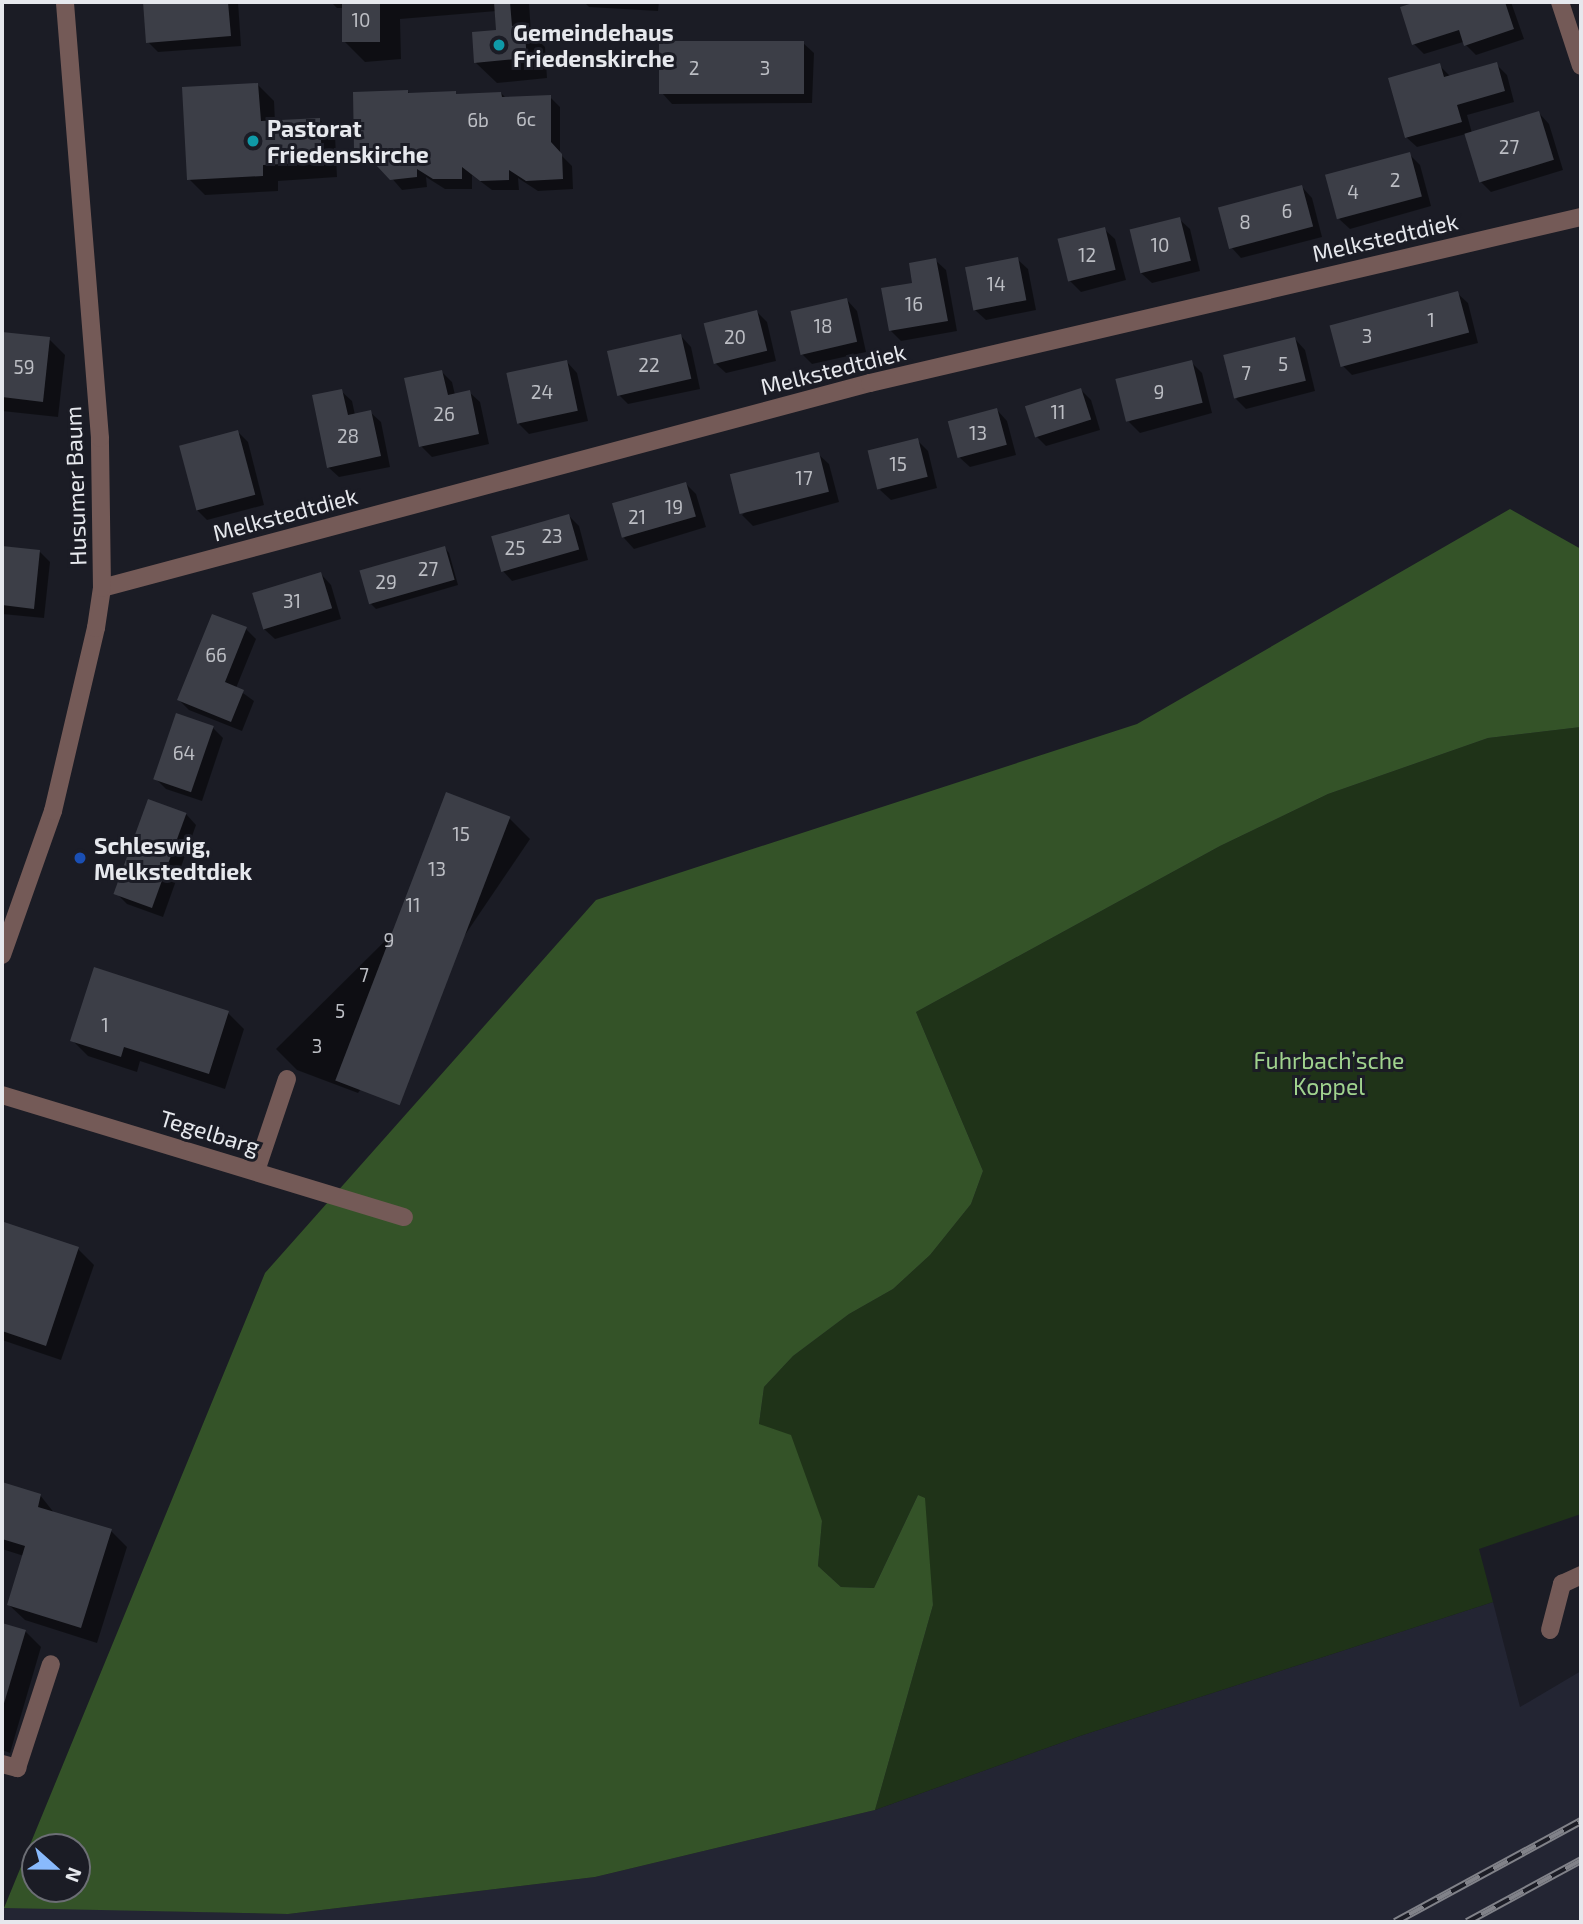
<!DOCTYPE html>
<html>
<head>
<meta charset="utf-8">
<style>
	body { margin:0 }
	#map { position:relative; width:1583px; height:1924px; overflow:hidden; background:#1b1c25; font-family:"Exo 2",sans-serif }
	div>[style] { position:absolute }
	.built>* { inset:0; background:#232533 }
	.green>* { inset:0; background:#1f3318 }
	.forest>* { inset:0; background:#345328 }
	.shadow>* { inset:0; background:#0007 }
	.building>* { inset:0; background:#3c3e47; transform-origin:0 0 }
	.service>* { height:18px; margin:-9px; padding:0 9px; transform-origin:9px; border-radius:9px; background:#745a57 }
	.minor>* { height:18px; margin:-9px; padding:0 9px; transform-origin:9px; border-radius:9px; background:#745a57 }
	.tertiary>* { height:18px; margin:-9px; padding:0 9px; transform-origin:9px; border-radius:9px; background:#745a57 }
	.rail>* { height:8px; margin-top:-4px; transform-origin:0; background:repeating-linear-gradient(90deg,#1b1c25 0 16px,#818289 0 32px); box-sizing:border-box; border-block:2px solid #818289 }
	.dots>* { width:19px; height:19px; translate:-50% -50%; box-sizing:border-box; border:4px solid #1b1c25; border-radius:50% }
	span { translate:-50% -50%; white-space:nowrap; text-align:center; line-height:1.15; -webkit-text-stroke:6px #1b1c25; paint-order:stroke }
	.number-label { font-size:19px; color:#bcbec4 }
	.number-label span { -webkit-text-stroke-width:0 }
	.poi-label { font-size:23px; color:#e6e8ed; font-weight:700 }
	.left { translate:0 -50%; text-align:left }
	.street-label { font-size:23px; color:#e6e8ed }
	.park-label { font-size:23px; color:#a0d38e }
	.frame { position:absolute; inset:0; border:4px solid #e6e8ed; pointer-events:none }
	.north { position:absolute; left:21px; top:1833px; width:70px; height:70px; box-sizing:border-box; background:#1b1c25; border:2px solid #6c6e75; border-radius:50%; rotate:111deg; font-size:19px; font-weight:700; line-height:28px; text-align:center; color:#e6e8ed }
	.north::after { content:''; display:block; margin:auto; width:24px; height:32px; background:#89bafc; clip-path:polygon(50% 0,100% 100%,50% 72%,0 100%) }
</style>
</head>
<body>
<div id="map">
	<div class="built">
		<div style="clip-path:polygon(1493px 1602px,1520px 1707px,1581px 1671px,1581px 1922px,2px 1922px,2px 1907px,288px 1914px,595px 1877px,875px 1810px,1080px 1736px)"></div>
	</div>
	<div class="green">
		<div style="clip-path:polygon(1581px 727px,1581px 1514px,1479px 1549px,1493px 1602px,1080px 1736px,875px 1810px,933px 1605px,918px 1495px,874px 1588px,841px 1587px,818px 1566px,822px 1521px,759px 1424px,764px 1387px,793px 1356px,849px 1314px,893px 1289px,930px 1255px,971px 1204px,983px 1171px,916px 1012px,1220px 846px,1328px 794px,1488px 738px)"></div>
	</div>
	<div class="forest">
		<div style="clip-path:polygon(evenodd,1510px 509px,1581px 549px,1581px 727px,1488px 738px,1328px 794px,1220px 846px,916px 1012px,983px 1171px,971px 1204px,930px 1255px,893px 1289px,849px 1314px,793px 1356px,764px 1387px,759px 1424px,791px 1435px,822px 1521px,818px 1566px,841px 1587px,874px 1588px,918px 1495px,925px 1498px,933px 1605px,875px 1810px,595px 1877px,288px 1914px,4px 1908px,265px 1273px,596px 900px,1137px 724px,1510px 509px,35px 1847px,77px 1847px,77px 1889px,35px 1889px,35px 1847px)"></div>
	</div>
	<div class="shadow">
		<div style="clip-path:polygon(144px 2px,238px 2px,241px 46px,158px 52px,148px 42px)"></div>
		<div style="clip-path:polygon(331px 2px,545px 2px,529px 3px,531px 34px,545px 47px,547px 78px,497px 83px,476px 63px,498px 31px,497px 11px,400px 19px,401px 59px,365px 62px,344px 41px,344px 8px,337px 8px)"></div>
		<div style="clip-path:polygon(584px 2px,659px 2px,658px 11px,589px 7px)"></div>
		<div style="clip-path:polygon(1421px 2px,1511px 2px,1524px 39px,1476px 55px,1463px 42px,1424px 54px,1414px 44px,1402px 8px)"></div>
		<div style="clip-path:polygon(803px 43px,814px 53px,812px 103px,672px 104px,662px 93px)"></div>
		<div style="clip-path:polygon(1496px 64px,1507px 75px,1514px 102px,1467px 115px,1472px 133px,1539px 113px,1549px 124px,1563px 170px,1491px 192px,1481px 182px,1466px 134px,1417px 147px,1406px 137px,1439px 65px,1450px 76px)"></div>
		<div style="clip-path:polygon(258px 85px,274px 101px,275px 122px,319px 119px,335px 135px,337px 177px,278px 181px,278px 191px,205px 195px,189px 179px)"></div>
		<div style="clip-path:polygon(408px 92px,410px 94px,455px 93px,458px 96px,501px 93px,506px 98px,550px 97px,560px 107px,560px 154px,572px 166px,573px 189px,538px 191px,518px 178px,519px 190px,492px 190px,472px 175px,472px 189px,445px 189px,426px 177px,427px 187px,402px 190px,377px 161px,366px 161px,355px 150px)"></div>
		<div style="clip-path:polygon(1409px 154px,1420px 165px,1431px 206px,1350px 229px,1339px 219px)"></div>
		<div style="clip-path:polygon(1302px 187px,1312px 198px,1322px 237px,1241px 258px,1231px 247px)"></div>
		<div style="clip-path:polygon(1179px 219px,1190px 229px,1200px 271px,1152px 283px,1141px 273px)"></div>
		<div style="clip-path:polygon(1104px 229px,1115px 239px,1126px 280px,1081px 292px,1070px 281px)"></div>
		<div style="clip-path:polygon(1017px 259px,1028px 269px,1036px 310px,986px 320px,975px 310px)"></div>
		<div style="clip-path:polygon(935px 260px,946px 270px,957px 331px,901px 341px,891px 331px)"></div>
		<div style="clip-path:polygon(1457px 293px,1468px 303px,1478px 343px,1352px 375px,1342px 365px)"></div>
		<div style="clip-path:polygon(847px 300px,857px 311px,866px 352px,812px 364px,801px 353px)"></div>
		<div style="clip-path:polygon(757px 312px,767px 322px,776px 361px,726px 373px,715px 363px)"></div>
		<div style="clip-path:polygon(2px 334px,49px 339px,65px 355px,58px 417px,2px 411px)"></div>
		<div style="clip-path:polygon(681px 336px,691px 347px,700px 389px,628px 404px,618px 394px)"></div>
		<div style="clip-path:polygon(1295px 339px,1305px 350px,1315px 391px,1246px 409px,1236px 399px)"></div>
		<div style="clip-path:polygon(567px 362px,577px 373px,588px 421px,529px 434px,519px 424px)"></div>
		<div style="clip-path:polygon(1191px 362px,1202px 373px,1212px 413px,1140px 433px,1129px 422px)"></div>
		<div style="clip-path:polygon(442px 372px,452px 382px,455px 395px,469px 392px,480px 402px,489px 444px,432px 457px,421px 446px)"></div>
		<div style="clip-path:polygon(1081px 390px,1091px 400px,1100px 430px,1046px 446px,1036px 436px)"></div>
		<div style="clip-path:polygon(341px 391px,352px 401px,355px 415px,370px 412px,381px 422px,390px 467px,339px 477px,328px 467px)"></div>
		<div style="clip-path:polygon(997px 410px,1007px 421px,1016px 455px,970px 467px,959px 457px)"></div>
		<div style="clip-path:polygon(238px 432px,248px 442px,264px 505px,207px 520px,197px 510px)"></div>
		<div style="clip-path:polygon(917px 440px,928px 451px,937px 488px,891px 500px,880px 490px)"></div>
		<div style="clip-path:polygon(818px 454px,829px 464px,839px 502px,753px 526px,742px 515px)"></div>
		<div style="clip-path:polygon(686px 484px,696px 494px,706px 527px,634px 549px,624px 538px)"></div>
		<div style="clip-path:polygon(569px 516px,579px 526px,588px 560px,512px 581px,502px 570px)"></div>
		<div style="clip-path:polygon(2px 548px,40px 552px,50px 562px,44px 618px,2px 614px)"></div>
		<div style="clip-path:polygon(445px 548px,449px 553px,458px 585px,376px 609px,371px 604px)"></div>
		<div style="clip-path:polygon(321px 574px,331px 585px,341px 619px,275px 639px,264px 629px)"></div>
		<div style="clip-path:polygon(246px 629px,256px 639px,236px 688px,254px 701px,242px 731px,189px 710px,179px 700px)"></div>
		<div style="clip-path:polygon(213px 728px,223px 738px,202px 801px,166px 789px,156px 779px)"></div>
		<div style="clip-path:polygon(186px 814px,196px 825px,163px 917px,127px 904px,117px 894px)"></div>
		<div style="clip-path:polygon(509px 818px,530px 839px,358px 1093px,297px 1070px,276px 1049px)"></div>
		<div style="clip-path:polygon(228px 1013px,244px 1029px,225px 1089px,140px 1061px,137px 1072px,88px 1056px,72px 1040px)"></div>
		<div style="clip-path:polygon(5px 1224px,78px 1249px,94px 1265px,61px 1360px,2px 1340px,2px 1232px)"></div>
		<div style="clip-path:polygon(2px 1484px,40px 1495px,55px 1514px,111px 1531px,127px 1547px,97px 1643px,25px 1620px,9px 1605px,24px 1556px,2px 1549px)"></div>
		<div style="clip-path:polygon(2px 1625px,25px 1631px,41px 1647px,10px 1753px,2px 1750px)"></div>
	</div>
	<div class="building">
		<div style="clip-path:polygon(143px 2px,228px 2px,231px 36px,146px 43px)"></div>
		<div style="left:342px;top:2px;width:38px;height:40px"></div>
		<div style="clip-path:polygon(494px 2px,510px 2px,512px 26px,524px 25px,527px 58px,474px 63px,472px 32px,496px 30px)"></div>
		<div style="clip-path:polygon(1416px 2px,1505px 2px,1514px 29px,1464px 46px,1459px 30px,1412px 45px,1400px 7px)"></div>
		<div style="left:659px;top:41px;width:145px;height:53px"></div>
		<div style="clip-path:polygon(1497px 62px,1505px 91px,1457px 105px,1462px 122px,1405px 138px,1388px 78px,1440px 63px,1444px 77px)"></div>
		<div style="clip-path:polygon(258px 83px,261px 121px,320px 118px,322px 162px,263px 165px,263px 176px,187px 180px,182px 87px)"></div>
		<div style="clip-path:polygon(408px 90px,408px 93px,456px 91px,456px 94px,501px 92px,502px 97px,551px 95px,551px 142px,562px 154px,563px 179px,526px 181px,509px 170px,509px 180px,480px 181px,462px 167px,462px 179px,433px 179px,417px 169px,417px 177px,390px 180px,376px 165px,375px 150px,354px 151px,353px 92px)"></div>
		<div style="left:1539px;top:111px;width:51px;height:78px;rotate:73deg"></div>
		<div style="left:1410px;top:152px;width:46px;height:88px;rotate:75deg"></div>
		<div style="left:1302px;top:185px;width:43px;height:87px;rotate:75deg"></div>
		<div style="left:1180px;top:217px;width:45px;height:52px;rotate:76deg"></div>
		<div style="left:1105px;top:227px;width:44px;height:49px;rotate:76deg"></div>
		<div style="left:1018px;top:257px;width:44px;height:54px;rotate:79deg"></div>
		<div style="clip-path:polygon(936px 258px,948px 321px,889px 331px,881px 288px,912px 283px,909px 263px)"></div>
		<div style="left:1458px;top:291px;width:43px;height:133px;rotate:75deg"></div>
		<div style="left:847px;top:298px;width:45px;height:58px;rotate:77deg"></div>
		<div style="left:757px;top:310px;width:42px;height:55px;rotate:76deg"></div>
		<div style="clip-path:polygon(2px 332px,50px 337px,43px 402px,2px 397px)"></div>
		<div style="left:681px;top:334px;width:46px;height:76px;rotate:77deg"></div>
		<div style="left:1295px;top:337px;width:45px;height:74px;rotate:76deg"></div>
		<div style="left:567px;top:360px;width:52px;height:62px;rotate:78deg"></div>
		<div style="left:1192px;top:360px;width:44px;height:79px;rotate:76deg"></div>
		<div style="clip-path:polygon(442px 370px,448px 395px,470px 390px,479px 434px,419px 447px,404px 378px)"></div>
		<div style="left:1081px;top:388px;width:33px;height:59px;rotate:72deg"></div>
		<div style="clip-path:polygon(342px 389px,348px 415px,371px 410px,381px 456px,327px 468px,312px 395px)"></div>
		<div style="left:997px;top:408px;width:38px;height:51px;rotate:75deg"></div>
		<div style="left:238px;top:430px;width:67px;height:61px;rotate:75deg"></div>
		<div style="left:918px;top:438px;width:40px;height:52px;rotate:76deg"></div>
		<div style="left:819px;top:452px;width:41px;height:92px;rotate:76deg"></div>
		<div style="left:686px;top:482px;width:36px;height:77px;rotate:74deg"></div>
		<div style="left:569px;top:514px;width:37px;height:81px;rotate:74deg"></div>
		<div style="clip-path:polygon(2px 546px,40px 550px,34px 609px,2px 605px)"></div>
		<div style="left:445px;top:546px;width:35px;height:89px;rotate:74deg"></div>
		<div style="left:321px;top:572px;width:38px;height:72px;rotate:73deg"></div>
		<div style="clip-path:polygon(212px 614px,247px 627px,225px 682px,244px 690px,231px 722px,177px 700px)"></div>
		<div style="left:176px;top:713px;width:40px;height:70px;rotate:19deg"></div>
		<div style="left:446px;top:792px;width:69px;height:309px;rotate:21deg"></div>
		<div style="left:148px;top:799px;width:41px;height:101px;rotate:20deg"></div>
		<div style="clip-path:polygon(94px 967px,229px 1011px,209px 1074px,124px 1047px,121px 1057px,70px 1041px)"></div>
		<div style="clip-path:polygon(4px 1222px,79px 1247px,46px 1346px,2px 1331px)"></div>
		<div style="clip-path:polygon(2px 1482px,41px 1494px,38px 1507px,112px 1529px,81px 1628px,7px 1605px,25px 1546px,2px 1539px)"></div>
		<div style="clip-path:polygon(2px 1623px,26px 1630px,2px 1710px)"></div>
	</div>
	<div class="service">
		<div style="left:256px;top:1171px;width:97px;rotate:-71.4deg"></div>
		<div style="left:1550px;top:1630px;width:48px;rotate:-75.4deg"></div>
		<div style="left:1562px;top:1584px;width:21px;rotate:-25deg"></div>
		<div style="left:2px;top:1764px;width:16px;rotate:15deg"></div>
		<div style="left:17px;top:1768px;width:109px;rotate:-71.9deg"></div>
	</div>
	<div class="minor">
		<div style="left:1560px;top:2px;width:67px;rotate:71.8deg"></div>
		<div style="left:102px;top:588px;width:795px;rotate:-14.95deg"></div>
		<div style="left:870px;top:383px;width:730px;rotate:-13.14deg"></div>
		<div style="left:2px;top:1095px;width:420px;rotate:16.9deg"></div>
	</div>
	<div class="tertiary">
		<div style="left:2px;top:955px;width:153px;rotate:-70.5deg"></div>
		<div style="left:53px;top:811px;width:188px;rotate:-76.8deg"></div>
		<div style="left:96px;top:628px;width:40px;rotate:-81.5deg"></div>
		<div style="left:102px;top:588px;width:150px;rotate:-90.8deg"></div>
		<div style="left:100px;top:438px;width:437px;rotate:-94.6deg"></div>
	</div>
	<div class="rail">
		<div style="left:1395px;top:1922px;width:212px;rotate:-28.5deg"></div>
		<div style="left:1467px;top:1922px;width:130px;rotate:-28.5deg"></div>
	</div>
	<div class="dots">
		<div style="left:499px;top:45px;background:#0f9aa8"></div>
		<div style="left:253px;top:141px;background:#0f9aa8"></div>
		<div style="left:80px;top:858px;background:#1a4fb4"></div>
	</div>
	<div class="number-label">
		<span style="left:361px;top:20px">10</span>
		<span style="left:694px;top:68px">2</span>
		<span style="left:765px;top:68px">3</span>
		<span style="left:526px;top:119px">6c</span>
		<span style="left:478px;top:120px">6b</span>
		<span style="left:1509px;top:147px">27</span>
		<span style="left:1395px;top:180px">2</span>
		<span style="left:1353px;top:192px">4</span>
		<span style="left:1287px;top:211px">6</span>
		<span style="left:1245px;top:222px">8</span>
		<span style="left:1160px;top:245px">10</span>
		<span style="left:1087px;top:255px">12</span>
		<span style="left:996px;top:284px">14</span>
		<span style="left:914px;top:304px">16</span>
		<span style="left:1431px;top:320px">1</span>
		<span style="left:823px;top:326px">18</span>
		<span style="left:1367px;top:336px">3</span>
		<span style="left:735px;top:337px">20</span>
		<span style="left:1283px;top:364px">5</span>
		<span style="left:649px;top:365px">22</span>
		<span style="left:24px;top:367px">59</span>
		<span style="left:1246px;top:373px">7</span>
		<span style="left:542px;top:392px">24</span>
		<span style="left:1159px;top:392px">9</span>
		<span style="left:1058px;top:412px">11</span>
		<span style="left:444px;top:414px">26</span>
		<span style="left:978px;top:433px">13</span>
		<span style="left:348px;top:436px">28</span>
		<span style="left:898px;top:464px">15</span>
		<span style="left:804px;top:478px">17</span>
		<span style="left:674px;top:507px">19</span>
		<span style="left:637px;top:517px">21</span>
		<span style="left:552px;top:536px">23</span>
		<span style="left:515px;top:548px">25</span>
		<span style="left:428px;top:569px">27</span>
		<span style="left:386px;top:582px">29</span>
		<span style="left:292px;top:601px">31</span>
		<span style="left:216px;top:655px">66</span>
		<span style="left:184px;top:753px">64</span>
		<span style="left:461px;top:834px">15</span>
		<span style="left:437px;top:869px">13</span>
		<span style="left:413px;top:905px">11</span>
		<span style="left:389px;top:940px">9</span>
		<span style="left:364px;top:975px">7</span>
		<span style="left:340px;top:1011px">5</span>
		<span style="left:105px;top:1025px">1</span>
		<span style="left:317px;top:1046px">3</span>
	</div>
	<div class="poi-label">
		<span class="left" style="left:513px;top:45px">Gemeindehaus<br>Friedenskirche</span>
		<span class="left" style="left:267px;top:141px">Pastorat<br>Friedenskirche</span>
		<span class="left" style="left:94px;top:858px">Schleswig,<br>Melkstedtdiek</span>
	</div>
	<div class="street-label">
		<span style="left:1385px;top:237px;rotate:-13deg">Melkstedtdiek</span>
		<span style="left:833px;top:369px;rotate:-14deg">Melkstedtdiek</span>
		<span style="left:75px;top:486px;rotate:-92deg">Husumer Baum</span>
		<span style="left:285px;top:514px;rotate:-15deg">Melkstedtdiek</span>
		<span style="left:210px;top:1132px;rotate:17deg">Tegelbarg</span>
	</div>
	<div class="park-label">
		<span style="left:1329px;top:1073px">Fuhrbach’sche<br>Koppel</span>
	</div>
	<div class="frame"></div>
	<div class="north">N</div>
</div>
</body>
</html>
